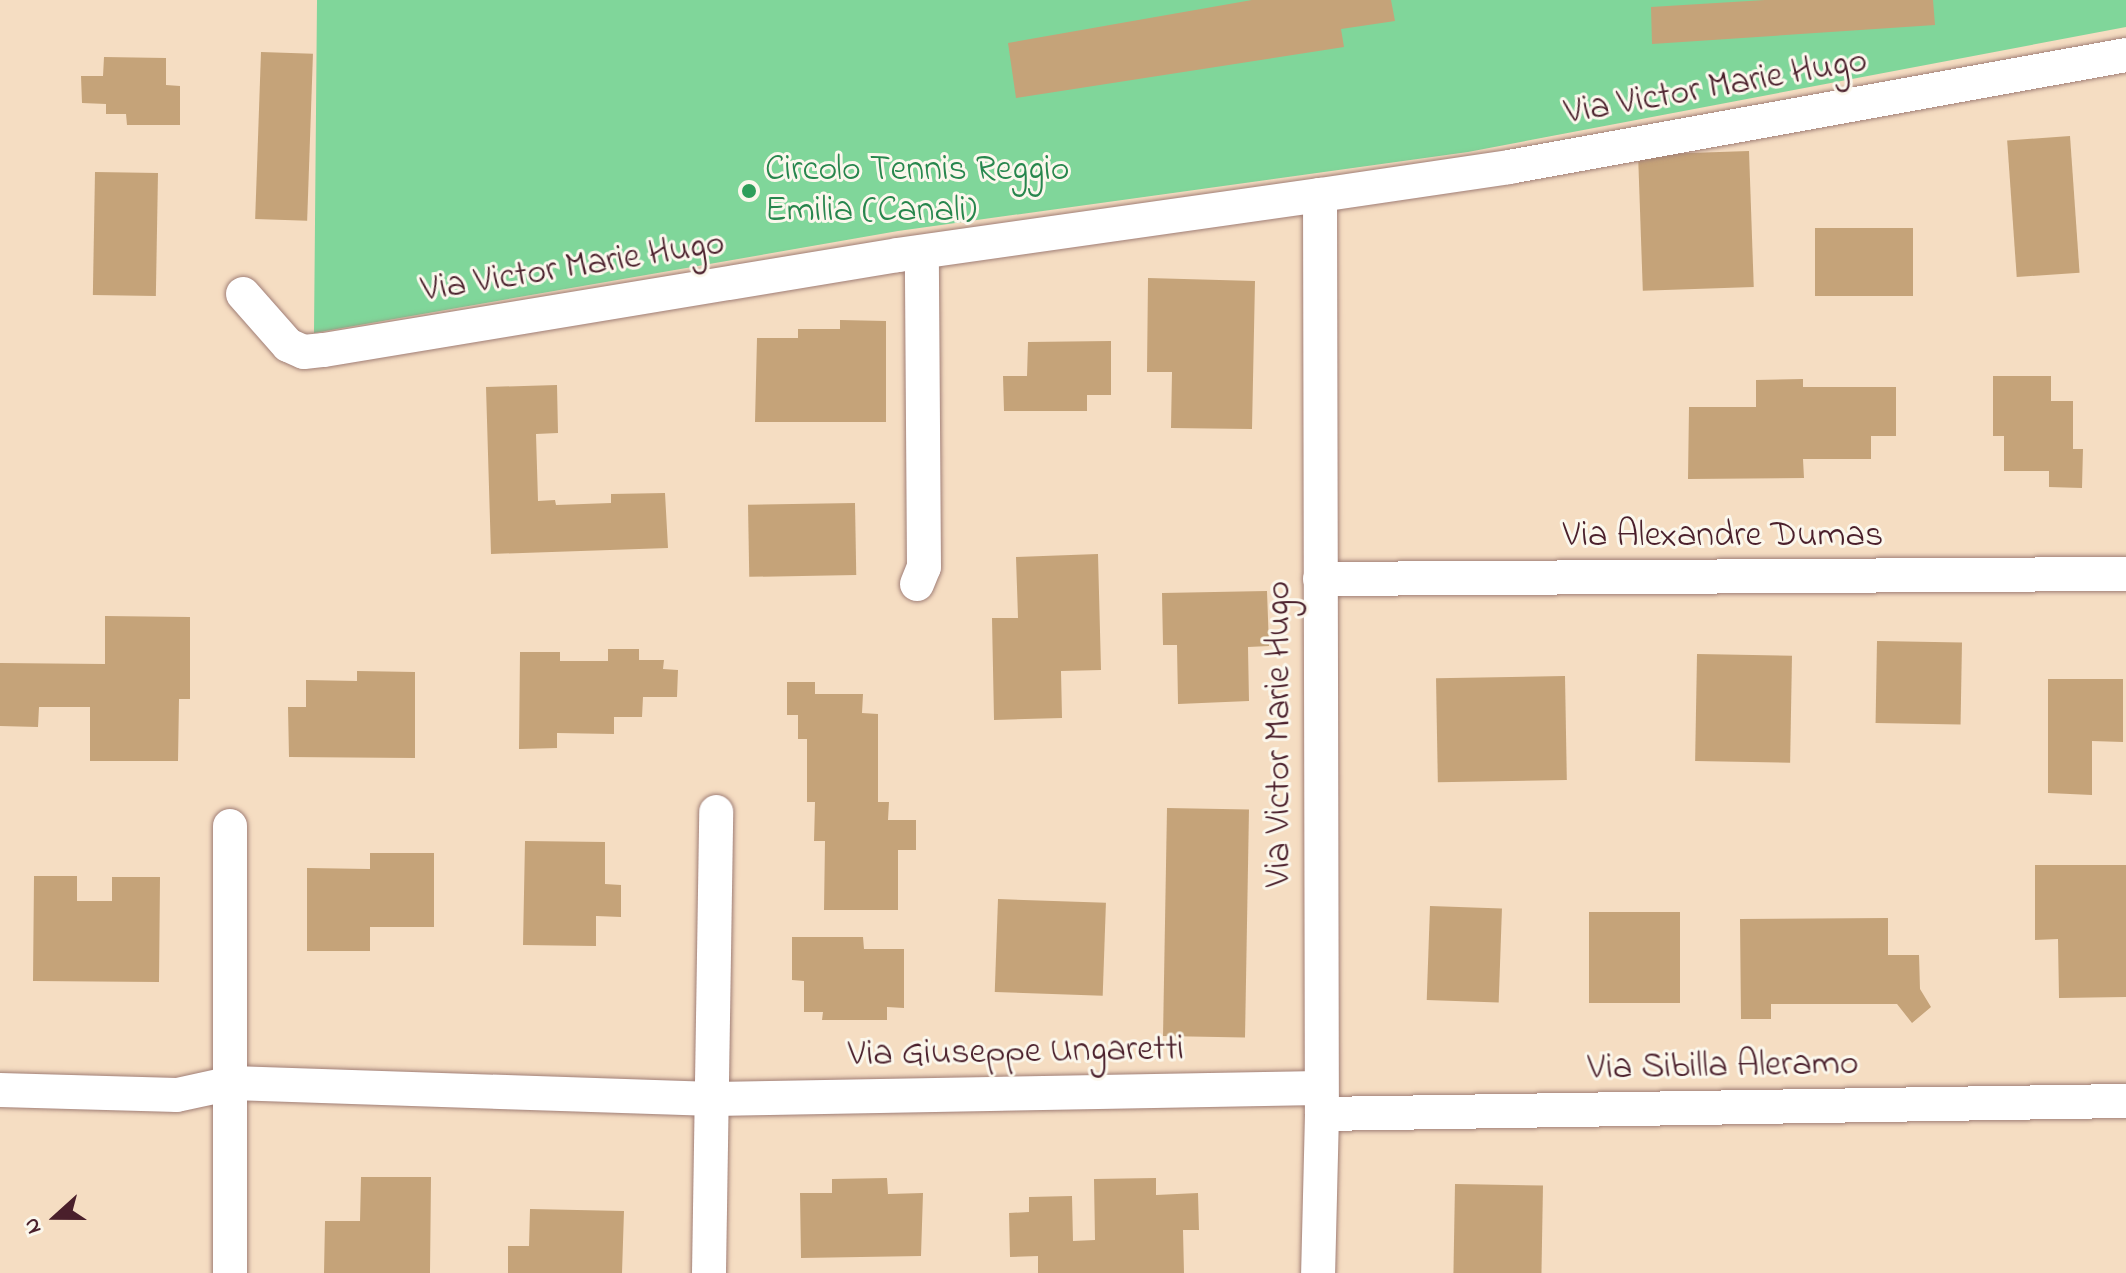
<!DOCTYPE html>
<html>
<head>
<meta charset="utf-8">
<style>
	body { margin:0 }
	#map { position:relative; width:2126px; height:1273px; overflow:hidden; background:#f5ddc2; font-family:"Indie Flower",sans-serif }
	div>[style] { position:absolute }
	.green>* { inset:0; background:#80d69a }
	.building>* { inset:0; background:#c5a379; transform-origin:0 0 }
	.roads { filter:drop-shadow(0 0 2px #a07e76) drop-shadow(0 0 2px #a07e76) }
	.street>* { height:34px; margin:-17px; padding:0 17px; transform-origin:17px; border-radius:17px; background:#fff }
	.dots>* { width:22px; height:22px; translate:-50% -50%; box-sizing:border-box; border:4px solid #fbf7ec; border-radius:50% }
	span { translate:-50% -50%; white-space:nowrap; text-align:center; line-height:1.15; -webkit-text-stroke:6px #fbf7ec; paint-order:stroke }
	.street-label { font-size:36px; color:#4a1f2b }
	.leisure-label { font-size:36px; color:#27864d }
	.left { translate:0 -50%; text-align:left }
	.north { position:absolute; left:16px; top:1177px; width:80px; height:80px; -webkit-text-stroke:6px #fbf7ec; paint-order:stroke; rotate:249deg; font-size:22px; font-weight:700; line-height:32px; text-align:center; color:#4a1f2b }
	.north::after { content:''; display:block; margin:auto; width:28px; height:36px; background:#4a1f2b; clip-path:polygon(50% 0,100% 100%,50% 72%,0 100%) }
</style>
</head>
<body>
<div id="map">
	<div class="green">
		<div style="clip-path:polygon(317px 0,2126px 0,2126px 27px,1468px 152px,898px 231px,314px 333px)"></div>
	</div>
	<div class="building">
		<div style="clip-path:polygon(1252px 0,1391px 0,1395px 21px,1341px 29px,1344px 47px,1016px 98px,1008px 43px)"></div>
		<div style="clip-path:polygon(1765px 0,1933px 0,1935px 25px,1652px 44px,1651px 7px)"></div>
		<div style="left:261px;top:52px;width:52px;height:167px;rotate:2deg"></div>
		<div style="clip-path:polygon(104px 57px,166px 58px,166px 85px,180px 86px,180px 125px,127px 125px,126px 114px,106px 114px,106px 104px,82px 103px,81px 76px,103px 76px)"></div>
		<div style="left:2070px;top:136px;width:137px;height:63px;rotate:86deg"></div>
		<div style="left:1749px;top:151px;width:136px;height:111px;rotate:88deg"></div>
		<div style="left:95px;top:172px;width:63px;height:123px;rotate:1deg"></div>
		<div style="left:1913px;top:228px;width:68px;height:98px;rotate:90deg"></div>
		<div style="clip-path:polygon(1148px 278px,1255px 281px,1252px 429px,1171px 428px,1172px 372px,1147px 372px)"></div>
		<div style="clip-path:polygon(840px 320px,886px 321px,886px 422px,755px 422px,757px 338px,798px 338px,798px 329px,840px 329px)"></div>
		<div style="clip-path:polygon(1111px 341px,1111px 395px,1087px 395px,1087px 411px,1004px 411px,1003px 376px,1027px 376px,1028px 342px)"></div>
		<div style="clip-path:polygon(1993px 376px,2051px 376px,2051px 401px,2073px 401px,2073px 449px,2083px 449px,2082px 488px,2049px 487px,2049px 471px,2004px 471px,2004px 436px,1993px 436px)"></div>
		<div style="clip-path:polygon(1803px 379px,1803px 387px,1896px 387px,1896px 436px,1871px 436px,1871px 459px,1803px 459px,1804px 478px,1688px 479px,1689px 407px,1756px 407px,1756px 380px)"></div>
		<div style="clip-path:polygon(557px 385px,558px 433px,536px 434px,538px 501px,555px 500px,556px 505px,611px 503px,611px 494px,665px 493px,668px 548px,491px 554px,486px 387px)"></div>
		<div style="left:855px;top:503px;width:72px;height:107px;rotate:89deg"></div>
		<div style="clip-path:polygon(1098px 554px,1101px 670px,1061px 671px,1062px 718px,994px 720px,992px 618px,1018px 618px,1016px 557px)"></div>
		<div style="clip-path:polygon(1267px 591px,1269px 646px,1248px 647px,1249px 701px,1178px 704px,1177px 645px,1163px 645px,1162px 593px)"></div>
		<div style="clip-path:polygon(105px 616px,190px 617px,190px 699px,179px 699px,178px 761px,90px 761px,90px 707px,39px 707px,38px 727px,0 726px,0 663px,105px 664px)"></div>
		<div style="left:1877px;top:641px;width:85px;height:82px;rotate:1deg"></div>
		<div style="clip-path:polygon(608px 649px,639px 649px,639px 660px,664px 660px,663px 669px,678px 670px,677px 697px,643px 697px,642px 717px,614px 717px,614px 734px,557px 733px,557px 748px,519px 749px,520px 652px,560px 652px,560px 661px,608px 661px)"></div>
		<div style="left:1697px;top:654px;width:95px;height:107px;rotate:1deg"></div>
		<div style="clip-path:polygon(357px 671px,415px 672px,415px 758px,289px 757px,288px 707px,306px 707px,306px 680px,357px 681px)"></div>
		<div style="left:1565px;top:676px;width:104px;height:129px;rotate:89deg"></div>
		<div style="clip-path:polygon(2048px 679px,2123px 679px,2123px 742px,2092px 741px,2092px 795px,2048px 793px)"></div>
		<div style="clip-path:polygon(787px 682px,815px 682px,815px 694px,863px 694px,862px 713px,878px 714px,878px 802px,889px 802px,888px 820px,916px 820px,916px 850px,898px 850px,898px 910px,824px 910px,825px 841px,814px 841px,815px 802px,807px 802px,807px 739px,798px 739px,798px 715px,787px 715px)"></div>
		<div style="left:1167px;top:808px;width:82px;height:228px;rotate:1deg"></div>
		<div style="clip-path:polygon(525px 841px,605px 842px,605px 884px,621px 885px,621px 917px,596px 916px,596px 946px,523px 945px)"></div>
		<div style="clip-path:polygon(370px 853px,434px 853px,434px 927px,370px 927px,370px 951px,307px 951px,307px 868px,370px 869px)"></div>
		<div style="clip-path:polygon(2035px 865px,2126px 865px,2126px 997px,2059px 998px,2058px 939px,2035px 940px)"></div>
		<div style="clip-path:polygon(34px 876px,77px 876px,77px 901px,112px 901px,112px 877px,160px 877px,159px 982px,33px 981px)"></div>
		<div style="left:998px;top:899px;width:108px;height:93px;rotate:2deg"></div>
		<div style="left:1430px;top:906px;width:72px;height:94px;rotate:2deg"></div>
		<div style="left:1589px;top:912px;width:91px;height:91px"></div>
		<div style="clip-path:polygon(1888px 918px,1888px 955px,1919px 955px,1920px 989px,1931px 1007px,1912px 1023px,1897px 1004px,1771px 1004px,1771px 1019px,1741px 1019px,1740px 919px)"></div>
		<div style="clip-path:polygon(792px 937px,863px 937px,864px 949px,904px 949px,904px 1008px,887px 1007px,887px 1020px,822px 1020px,823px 1012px,804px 1012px,804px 981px,792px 980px)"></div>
		<div style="clip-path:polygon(361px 1177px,431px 1177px,430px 1273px,324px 1273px,325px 1221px,360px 1221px)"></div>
		<div style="clip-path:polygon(887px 1178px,888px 1194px,923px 1193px,921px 1256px,801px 1258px,800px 1193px,832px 1193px,832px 1179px)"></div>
		<div style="clip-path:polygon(1156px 1178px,1156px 1195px,1198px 1193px,1199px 1230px,1183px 1230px,1184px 1273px,1038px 1273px,1038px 1256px,1010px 1257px,1009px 1213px,1029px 1212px,1029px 1197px,1072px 1196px,1073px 1241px,1095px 1240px,1094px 1179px)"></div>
		<div style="left:1455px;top:1184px;width:88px;height:89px;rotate:1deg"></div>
		<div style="clip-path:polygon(530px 1209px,624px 1211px,622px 1273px,508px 1273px,508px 1246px,529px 1246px)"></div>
	</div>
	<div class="roads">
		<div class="street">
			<div style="left:1320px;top:195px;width:191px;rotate:-8.4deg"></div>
			<div style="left:1509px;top:167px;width:627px;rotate:-10.29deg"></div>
			<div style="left:243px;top:294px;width:68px;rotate:48.6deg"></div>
			<div style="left:288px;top:345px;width:17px;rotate:24deg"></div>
			<div style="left:304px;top:352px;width:20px;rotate:-6deg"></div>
			<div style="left:324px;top:350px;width:582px;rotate:-9.4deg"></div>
			<div style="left:898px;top:255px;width:426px;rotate:-8.1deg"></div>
			<div style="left:1320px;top:195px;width:919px;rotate:89.88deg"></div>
			<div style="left:1322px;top:1114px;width:159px;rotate:91.4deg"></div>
			<div style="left:1320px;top:579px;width:806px;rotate:-0.36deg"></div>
			<div style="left:917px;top:584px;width:18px;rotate:-68deg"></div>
			<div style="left:924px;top:567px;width:315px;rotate:-90.4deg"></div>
			<div style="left:0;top:1090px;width:177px;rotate:1.6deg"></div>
			<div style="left:177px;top:1095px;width:56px;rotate:-12.3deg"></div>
			<div style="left:232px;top:1083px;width:482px;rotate:1.9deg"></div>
			<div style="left:714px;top:1099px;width:606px;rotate:-1.04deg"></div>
			<div style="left:1322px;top:1114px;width:804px;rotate:-0.93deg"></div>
			<div style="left:230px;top:1273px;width:447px;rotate:-90deg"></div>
			<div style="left:709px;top:1273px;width:461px;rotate:-89.1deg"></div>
		</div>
	</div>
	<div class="dots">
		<div style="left:749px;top:191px;background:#2e9e5b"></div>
	</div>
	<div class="street-label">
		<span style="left:1716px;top:88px;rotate:-10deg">Via Victor Marie Hugo</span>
		<span style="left:573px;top:268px;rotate:-9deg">Via Victor Marie Hugo</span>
		<span style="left:1723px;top:537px">Via Alexandre Dumas</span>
		<span style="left:1280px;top:734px;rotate:-90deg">Via Victor Marie Hugo</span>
		<span style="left:1016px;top:1053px;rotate:-1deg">Via Giuseppe Ungaretti</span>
		<span style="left:1723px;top:1067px;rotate:-1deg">Via Sibilla Aleramo</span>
	</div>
	<div class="leisure-label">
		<span class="left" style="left:765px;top:191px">Circolo Tennis Reggio<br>Emilia (Canali)</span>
	</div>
	<div class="north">N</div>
</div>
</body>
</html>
